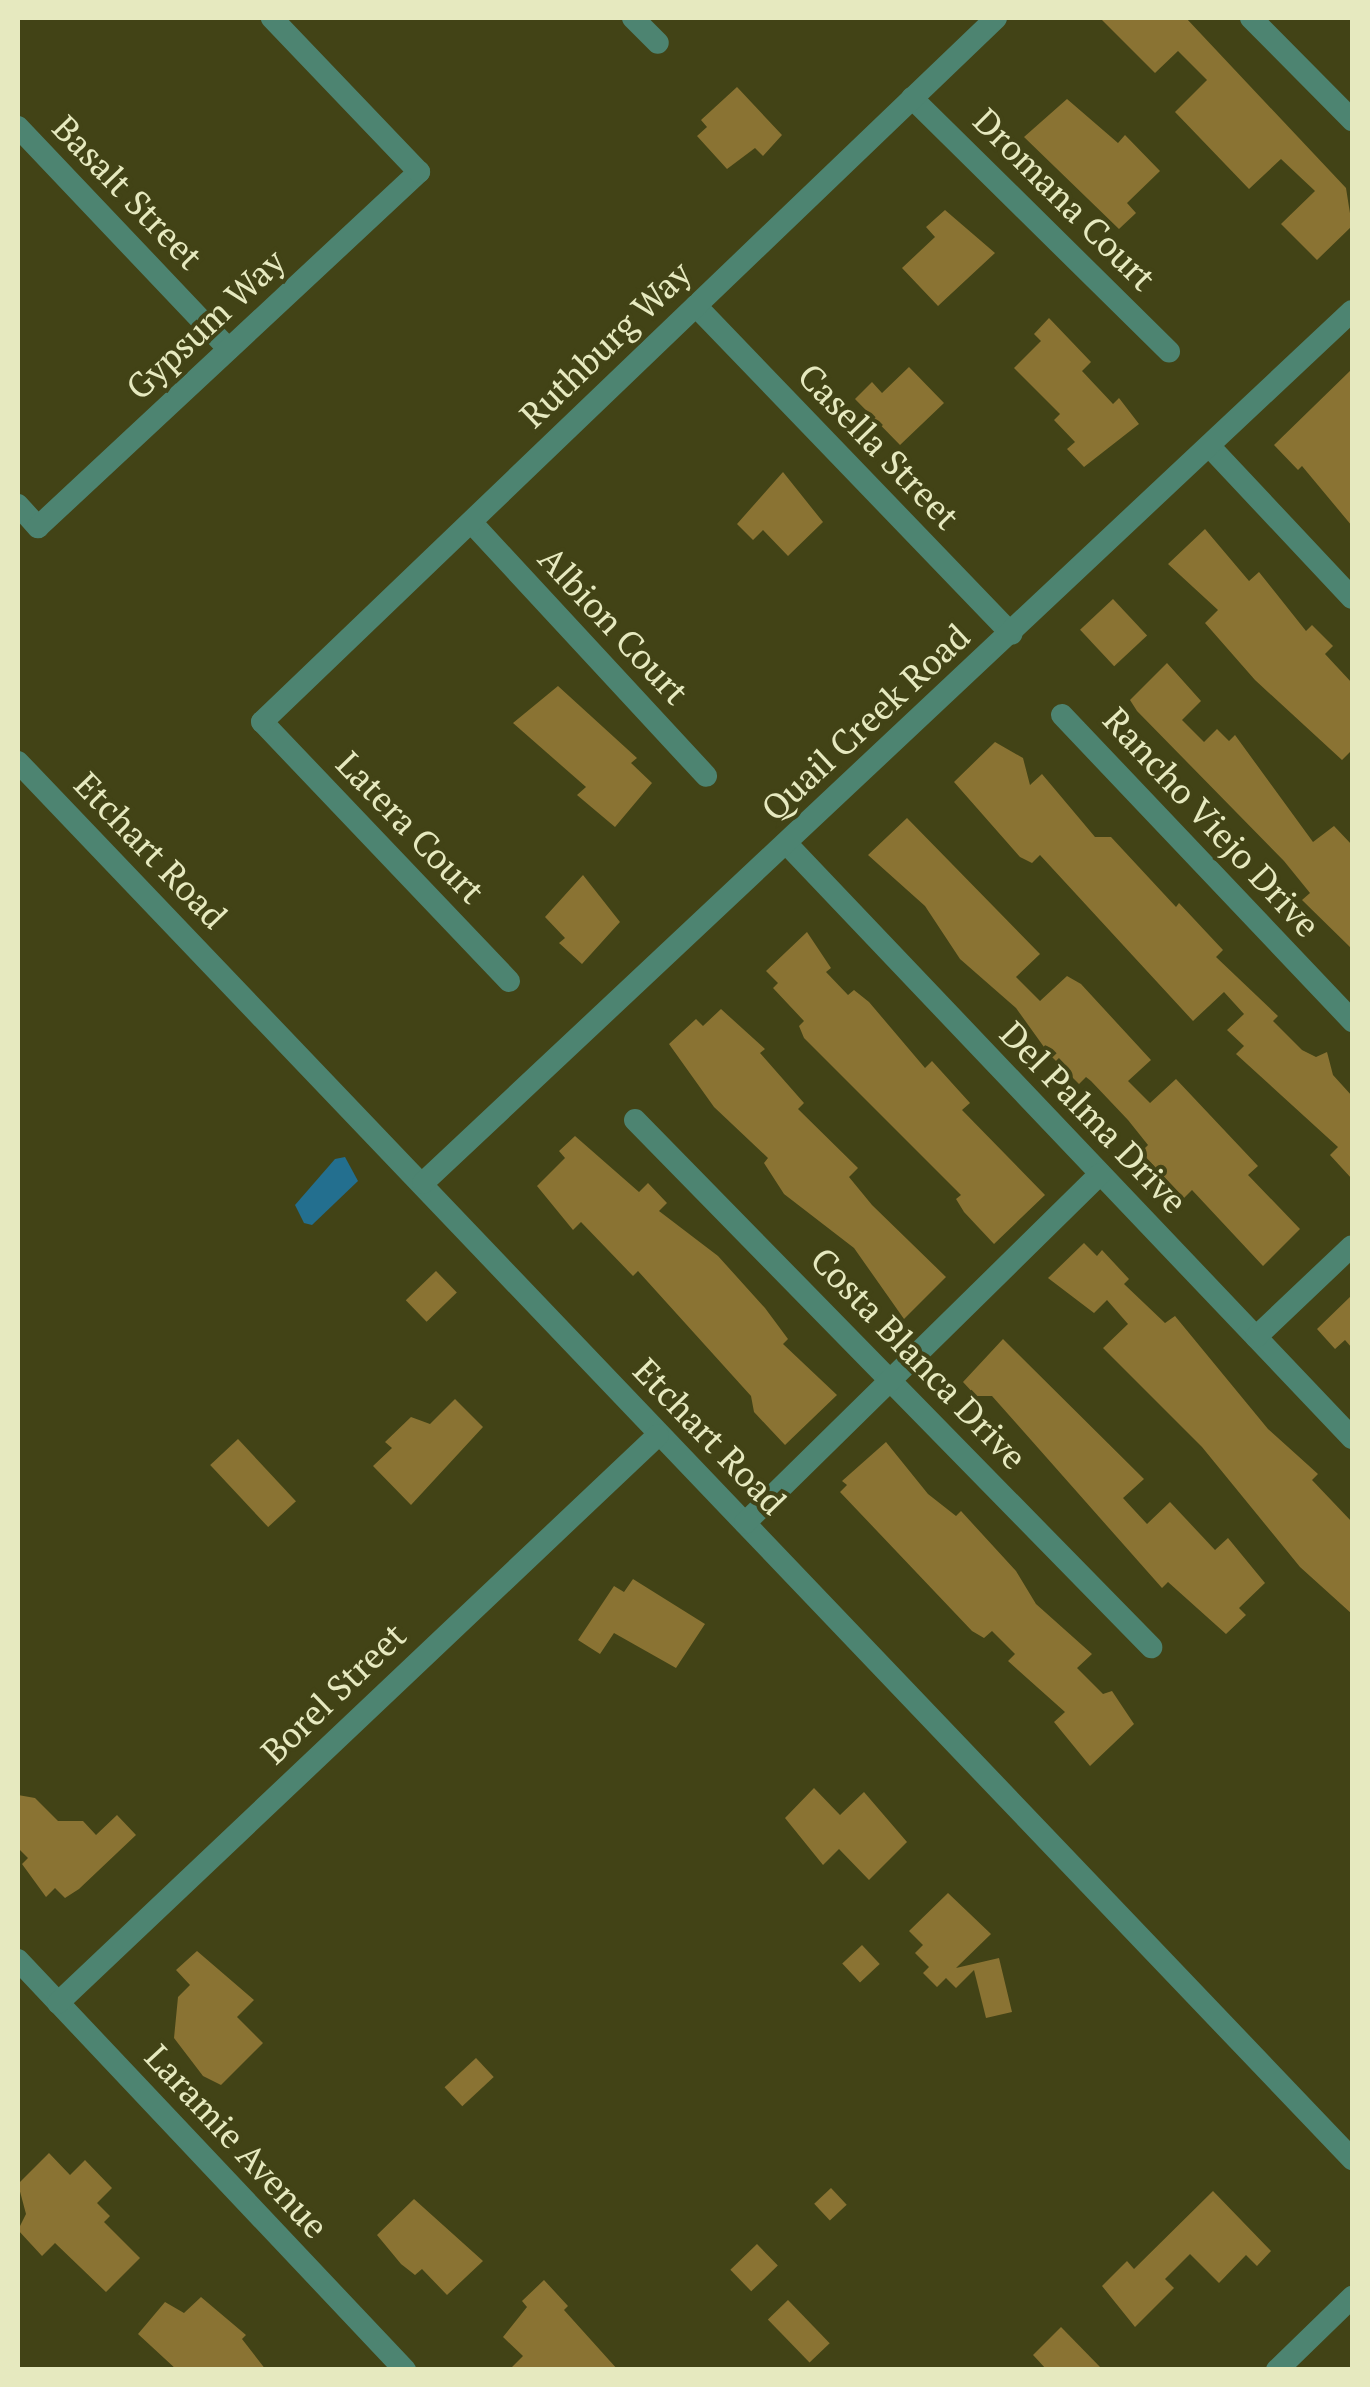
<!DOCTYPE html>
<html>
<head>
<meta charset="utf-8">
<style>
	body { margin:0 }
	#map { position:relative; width:1370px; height:2387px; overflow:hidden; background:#424316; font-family:"PT Serif",serif }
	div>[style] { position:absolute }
	.water>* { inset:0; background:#236f8f }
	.building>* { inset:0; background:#8a7333; transform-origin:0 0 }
	.minor>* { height:22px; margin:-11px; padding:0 11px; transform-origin:11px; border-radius:11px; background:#4d8471 }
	span { translate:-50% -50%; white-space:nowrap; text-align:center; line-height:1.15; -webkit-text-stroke:8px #424316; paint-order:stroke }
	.street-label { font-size:35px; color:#e6e9bf }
	.frame { position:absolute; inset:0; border:20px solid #e6e9bf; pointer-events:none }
</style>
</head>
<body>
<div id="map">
	<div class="water">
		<div style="clip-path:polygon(345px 1157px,358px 1181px,312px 1225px,304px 1223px,295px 1205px,335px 1159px)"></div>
	</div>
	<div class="building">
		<div style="clip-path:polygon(1100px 18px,1186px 18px,1346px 188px,1352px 226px,1317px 260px,1281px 224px,1315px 191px,1281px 159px,1249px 189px,1175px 112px,1207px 80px,1178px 51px,1155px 73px)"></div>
		<div style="clip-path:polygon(737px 87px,782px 135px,763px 156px,755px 148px,727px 169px,697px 136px,707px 127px,701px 120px)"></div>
		<div style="clip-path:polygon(1067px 99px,1118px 143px,1125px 135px,1160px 171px,1127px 203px,1136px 213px,1119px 229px,1024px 137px)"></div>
		<div style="clip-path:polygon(945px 210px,995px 253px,938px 306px,902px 268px,935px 237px,926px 227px)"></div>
		<div style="clip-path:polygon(1049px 318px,1091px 362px,1082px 371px,1113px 404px,1119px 398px,1139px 424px,1084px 467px,1067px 449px,1075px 442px,1054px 420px,1060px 414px,1014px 368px,1041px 341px,1034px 334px)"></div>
		<div style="clip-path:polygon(909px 367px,944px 403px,900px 445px,855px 399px,872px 382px,882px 393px)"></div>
		<div style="clip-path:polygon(1352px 369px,1352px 526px,1302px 466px,1298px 470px,1274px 445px)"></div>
		<div style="clip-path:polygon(783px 472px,823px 522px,788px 556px,763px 530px,753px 540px,737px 524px)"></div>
		<div style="clip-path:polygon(1205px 529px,1249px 581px,1259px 572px,1306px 631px,1312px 625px,1333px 646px,1325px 654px,1352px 683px,1352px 750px,1342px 760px,1255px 680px,1205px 623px,1218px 610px,1168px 564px)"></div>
		<div style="left:1113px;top:599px;width:50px;height:45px;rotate:47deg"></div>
		<div style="clip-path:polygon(1167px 663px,1201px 701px,1182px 720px,1204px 742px,1217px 729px,1229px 741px,1235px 735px,1313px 842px,1334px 826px,1352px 845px,1352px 949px,1302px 900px,1310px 893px,1284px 861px,1137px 711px,1130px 700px)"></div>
		<div style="clip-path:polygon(558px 686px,637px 758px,631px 763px,652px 783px,615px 827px,577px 795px,586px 787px,513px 723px)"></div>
		<div style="clip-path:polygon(995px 742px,1023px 758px,1030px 785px,1042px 774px,1095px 837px,1111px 837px,1176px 907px,1179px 903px,1223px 950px,1216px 957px,1278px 1016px,1273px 1021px,1302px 1050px,1316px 1057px,1327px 1052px,1333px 1075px,1352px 1096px,1352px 1179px,1330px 1155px,1338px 1147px,1236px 1054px,1244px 1046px,1227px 1030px,1244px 1014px,1224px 992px,1193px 1021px,1040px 855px,1032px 863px,1020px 857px,954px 782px)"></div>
		<div style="clip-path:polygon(907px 818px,1040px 954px,1016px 977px,1040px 1001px,1067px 976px,1081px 984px,1151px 1060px,1128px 1081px,1150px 1103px,1176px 1079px,1258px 1166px,1248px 1175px,1300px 1229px,1263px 1266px,1192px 1190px,1184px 1198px,1141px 1152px,1148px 1145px,1128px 1120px,1091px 1081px,1086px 1077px,1079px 1084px,1049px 1054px,1016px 1008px,960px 959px,925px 906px,868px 855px)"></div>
		<div style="clip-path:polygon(583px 875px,620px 922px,582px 964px,559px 943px,565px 938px,545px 917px)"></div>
		<div style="clip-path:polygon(807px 932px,831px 968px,826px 972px,848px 995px,854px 990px,869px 1002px,925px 1068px,932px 1061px,970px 1103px,962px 1110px,1045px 1195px,994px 1244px,964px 1212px,956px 1199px,961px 1195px,804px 1038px,799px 1026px,804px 1021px,773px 988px,778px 983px,766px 971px)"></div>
		<div style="clip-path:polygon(721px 1009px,765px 1049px,760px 1053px,804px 1103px,798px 1109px,858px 1168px,849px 1177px,872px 1205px,946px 1277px,904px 1319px,854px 1248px,784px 1194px,764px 1163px,768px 1158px,714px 1107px,669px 1044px,696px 1019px,703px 1026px)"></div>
		<div style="clip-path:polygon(575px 1136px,639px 1192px,648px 1183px,667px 1203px,659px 1211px,718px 1256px,765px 1308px,788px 1339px,783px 1344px,837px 1395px,785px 1445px,754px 1412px,751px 1396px,638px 1271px,633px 1276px,581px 1222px,573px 1230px,537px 1186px,565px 1158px,559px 1151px)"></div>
		<div style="clip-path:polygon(1084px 1243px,1097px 1256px,1102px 1250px,1129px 1279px,1124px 1284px,1165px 1323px,1175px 1316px,1268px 1429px,1318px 1474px,1312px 1480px,1352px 1522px,1352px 1614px,1300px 1567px,1202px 1447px,1103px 1348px,1128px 1324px,1107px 1300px,1094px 1313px,1048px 1278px)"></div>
		<div style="left:436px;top:1271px;width:30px;height:42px;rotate:46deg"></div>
		<div style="clip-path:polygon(1352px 1295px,1352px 1348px,1345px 1340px,1335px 1349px,1317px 1329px)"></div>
		<div style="clip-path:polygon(1003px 1339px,1144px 1479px,1123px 1498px,1147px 1524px,1170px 1502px,1215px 1550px,1228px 1538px,1265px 1583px,1239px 1608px,1246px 1615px,1226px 1634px,1168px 1582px,1162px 1588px,992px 1396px,976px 1396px,963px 1382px)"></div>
		<div style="clip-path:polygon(455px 1399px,483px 1427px,411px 1505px,373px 1466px,392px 1448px,385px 1442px,411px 1417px,430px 1424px)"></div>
		<div style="left:238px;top:1439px;width:85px;height:38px;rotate:47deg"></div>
		<div style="clip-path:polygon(886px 1442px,928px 1494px,956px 1516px,961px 1511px,1016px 1571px,1036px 1604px,1092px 1654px,1077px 1668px,1103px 1694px,1112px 1691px,1134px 1724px,1090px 1766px,1054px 1722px,1065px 1712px,1008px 1661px,1015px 1654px,992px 1631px,984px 1638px,972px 1631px,840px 1492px,847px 1485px,842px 1481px)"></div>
		<div style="clip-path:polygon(633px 1579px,705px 1624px,676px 1668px,614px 1633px,600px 1654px,578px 1640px,614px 1586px,624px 1592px)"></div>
		<div style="clip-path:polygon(814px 1788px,840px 1815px,864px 1792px,907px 1842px,869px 1880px,839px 1849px,823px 1865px,785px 1818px)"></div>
		<div style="clip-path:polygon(18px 1795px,35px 1798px,58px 1821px,83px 1821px,96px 1835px,117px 1815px,136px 1835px,79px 1889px,65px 1898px,55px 1888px,46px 1897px,22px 1864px,28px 1858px,18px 1848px)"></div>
		<div style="clip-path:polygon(948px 1893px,991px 1934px,956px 1968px,999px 1958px,1012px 2012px,986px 2018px,974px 1970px,956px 1988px,946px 1978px,937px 1987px,923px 1973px,929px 1967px,915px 1953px,923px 1945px,909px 1931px)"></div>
		<div style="left:862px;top:1945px;width:26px;height:27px;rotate:47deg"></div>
		<div style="clip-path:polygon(197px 1951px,254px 2000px,237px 2017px,263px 2043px,221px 2085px,203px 2076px,174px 2038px,178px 1997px,190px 1985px,176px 1970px)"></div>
		<div style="left:476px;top:2058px;width:26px;height:43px;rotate:47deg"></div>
		<div style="clip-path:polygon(49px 2153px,70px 2175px,85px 2160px,112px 2188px,97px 2203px,110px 2216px,104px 2222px,140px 2258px,106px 2292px,55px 2243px,42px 2256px,18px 2230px,26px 2214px,18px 2184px)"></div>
		<div style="left:831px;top:2188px;width:23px;height:23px;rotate:47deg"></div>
		<div style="clip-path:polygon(1213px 2191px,1271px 2251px,1257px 2266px,1246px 2255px,1219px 2283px,1190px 2254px,1165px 2279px,1174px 2288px,1135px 2327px,1102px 2286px,1127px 2261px,1134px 2269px)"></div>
		<div style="clip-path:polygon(414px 2199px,483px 2261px,447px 2295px,422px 2269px,415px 2275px,401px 2264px,377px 2235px)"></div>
		<div style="left:757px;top:2244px;width:30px;height:37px;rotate:46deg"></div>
		<div style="clip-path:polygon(544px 2280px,568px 2306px,564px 2310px,618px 2370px,509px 2370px,523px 2356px,503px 2337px,527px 2307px,522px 2301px)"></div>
		<div style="clip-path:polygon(201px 2297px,246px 2335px,242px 2339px,266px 2370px,177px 2370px,138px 2334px,165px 2302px,184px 2313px)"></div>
		<div style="left:788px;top:2300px;width:60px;height:28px;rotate:46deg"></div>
		<div style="clip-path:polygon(1061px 2327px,1103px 2370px,1047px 2370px,1033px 2355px)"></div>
	</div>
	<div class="minor">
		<div style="left:633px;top:18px;width:35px;rotate:45deg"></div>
		<div style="left:1251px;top:18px;width:144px;rotate:45.3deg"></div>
		<div style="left:912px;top:98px;width:361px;rotate:44.6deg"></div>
		<div style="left:18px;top:127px;width:306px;rotate:46.5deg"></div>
		<div style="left:696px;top:306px;width:455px;rotate:46.1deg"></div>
		<div style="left:1212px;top:449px;width:204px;rotate:46.8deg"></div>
		<div style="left:18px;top:505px;width:30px;rotate:48deg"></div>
		<div style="left:38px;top:527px;width:521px;rotate:-42.98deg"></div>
		<div style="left:419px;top:172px;width:213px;rotate:-133.7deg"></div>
		<div style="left:471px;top:522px;width:346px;rotate:47.2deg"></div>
		<div style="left:1062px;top:715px;width:422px;rotate:46.5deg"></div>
		<div style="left:18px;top:762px;width:1932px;rotate:46.32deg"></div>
		<div style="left:786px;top:843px;width:821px;rotate:46.43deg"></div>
		<div style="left:509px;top:981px;width:358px;rotate:-133.6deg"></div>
		<div style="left:262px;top:722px;width:1017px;rotate:-43.8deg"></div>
		<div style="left:635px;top:1120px;width:738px;rotate:45.6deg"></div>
		<div style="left:423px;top:1183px;width:1274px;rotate:-43.19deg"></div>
		<div style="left:1256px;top:1337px;width:132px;rotate:-43.5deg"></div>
		<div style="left:745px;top:1523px;width:498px;rotate:-44.5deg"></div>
		<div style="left:18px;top:1960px;width:564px;rotate:46.65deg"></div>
		<div style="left:58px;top:2003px;width:826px;rotate:-43.43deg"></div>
		<div style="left:1277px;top:2370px;width:105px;rotate:-44.2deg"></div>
	</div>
	<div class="street-label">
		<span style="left:128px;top:192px;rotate:46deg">Basalt Street</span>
		<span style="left:1065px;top:199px;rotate:45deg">Dromana Court</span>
		<span style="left:205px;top:324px;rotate:-43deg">Gypsum Way</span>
		<span style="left:605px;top:344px;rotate:-44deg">Ruthburg Way</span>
		<span style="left:879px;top:446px;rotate:46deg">Casella Street</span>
		<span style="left:614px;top:625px;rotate:47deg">Albion Court</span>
		<span style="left:865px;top:722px;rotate:-43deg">Quail Creek Road</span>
		<span style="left:1212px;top:822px;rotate:47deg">Rancho Viejo Drive</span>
		<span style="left:411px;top:827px;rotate:46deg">Latera Court</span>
		<span style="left:151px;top:850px;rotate:46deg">Etchart Road</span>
		<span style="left:1094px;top:1117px;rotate:46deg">Del Palma Drive</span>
		<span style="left:919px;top:1358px;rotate:46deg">Costa Blanca Drive</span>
		<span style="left:710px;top:1436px;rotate:46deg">Etchart Road</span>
		<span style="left:333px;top:1693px;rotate:-44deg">Borel Street</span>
		<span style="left:237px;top:2141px;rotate:47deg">Laramie Avenue</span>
	</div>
	<div class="frame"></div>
</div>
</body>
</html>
